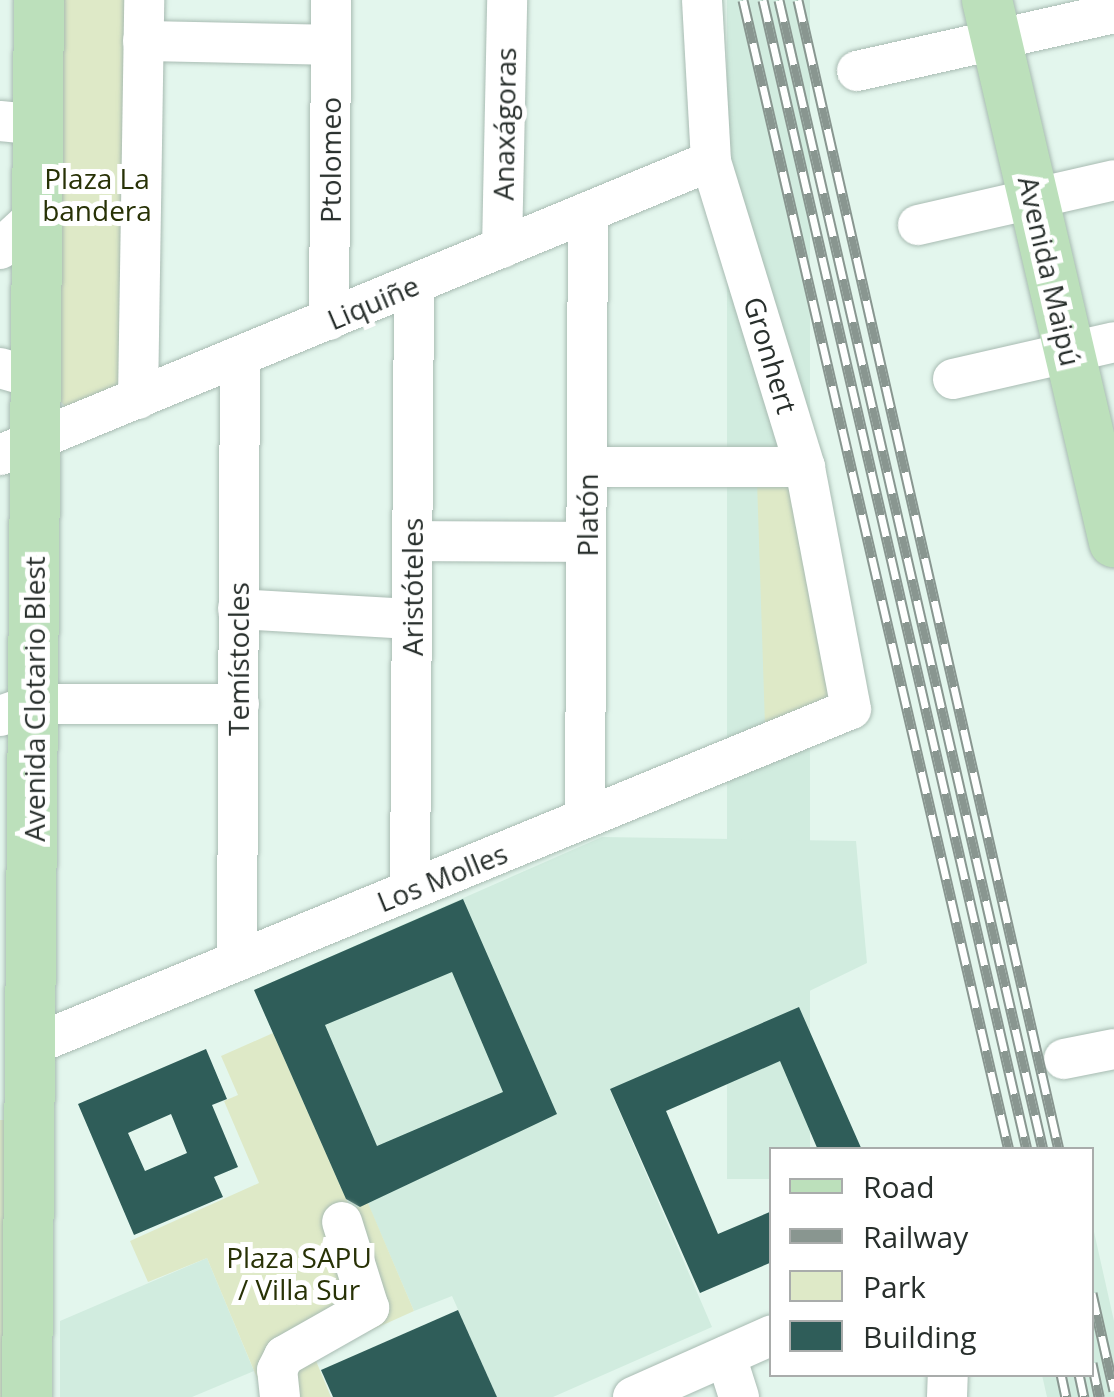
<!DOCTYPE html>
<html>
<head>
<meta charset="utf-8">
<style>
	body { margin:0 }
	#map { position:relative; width:1114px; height:1397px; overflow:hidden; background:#e3f6ed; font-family:"Open Sans",sans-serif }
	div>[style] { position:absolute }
	.built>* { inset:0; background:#d1ecdf; transform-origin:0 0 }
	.green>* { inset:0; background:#dee9c7 }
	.building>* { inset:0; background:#2f5d59 }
	.roads { filter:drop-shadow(0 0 2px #a8bbb2) drop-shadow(0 0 2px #a8bbb2) }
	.minor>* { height:40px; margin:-20px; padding:0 20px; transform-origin:20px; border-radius:20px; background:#fff }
	.major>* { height:50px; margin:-25px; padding:0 25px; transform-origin:25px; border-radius:25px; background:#bce0bb }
	.rail>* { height:11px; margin-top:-5.5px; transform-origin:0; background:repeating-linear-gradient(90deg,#fff 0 22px,#899690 0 44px); box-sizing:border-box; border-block:2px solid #899690 }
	span { translate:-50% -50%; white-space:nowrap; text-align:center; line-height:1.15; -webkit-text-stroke:10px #fff; paint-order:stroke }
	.street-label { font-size:28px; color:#282f2c }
	.park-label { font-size:28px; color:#283206 }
	.legend { position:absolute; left:769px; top:1147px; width:325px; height:230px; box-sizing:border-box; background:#fff; border:2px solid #a9acab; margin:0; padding:12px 18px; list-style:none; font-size:30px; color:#282f2c }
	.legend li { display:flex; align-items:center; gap:20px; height:50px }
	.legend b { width:50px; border:2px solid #a9acab }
</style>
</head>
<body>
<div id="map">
	<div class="built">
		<div style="left:727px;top:0;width:83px;height:1179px"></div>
		<div style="clip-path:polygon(602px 837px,856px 841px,867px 963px,795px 998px,799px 1007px,610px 1090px,712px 1327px,553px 1397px,497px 1397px,452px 1296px,414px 1311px,368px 1204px,351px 1211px,254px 990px)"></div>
		<div style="clip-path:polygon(1092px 1223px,1114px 1321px,1114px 1397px,1047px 1397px,1042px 1375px,1092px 1374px)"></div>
		<div style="clip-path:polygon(207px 1258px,254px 1371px,192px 1397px,60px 1397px,60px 1321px)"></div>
	</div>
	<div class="green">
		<div style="clip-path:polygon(62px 0,136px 0,133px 388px,67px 408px,59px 400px)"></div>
		<div style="clip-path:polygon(791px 479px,837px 699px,765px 726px,757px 480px)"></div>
		<div style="clip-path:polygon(273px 1033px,351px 1210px,368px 1203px,414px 1311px,314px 1356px,331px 1397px,265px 1397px,207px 1258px,148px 1282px,130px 1241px,259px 1183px,224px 1101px,238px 1095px,221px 1056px)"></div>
		<div style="clip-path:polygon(0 1120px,11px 1120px,7px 1397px,0 1397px)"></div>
	</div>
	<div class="building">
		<div style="clip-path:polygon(evenodd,463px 899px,557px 1114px,360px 1207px,346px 1199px,254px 990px,463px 899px,452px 972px,503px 1092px,377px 1146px,325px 1025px,452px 972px)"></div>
		<div style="clip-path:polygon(799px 1007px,862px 1150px,818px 1150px,780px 1061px,666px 1111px,718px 1234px,772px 1211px,772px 1262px,700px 1293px,610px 1089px)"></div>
		<div style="clip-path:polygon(evenodd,206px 1049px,227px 1099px,212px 1105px,238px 1167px,214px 1177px,223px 1197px,134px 1235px,78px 1104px,206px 1049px,171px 1114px,187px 1153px,145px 1171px,128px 1133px,171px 1114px)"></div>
		<div style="clip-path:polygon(458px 1310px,497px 1397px,333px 1397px,321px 1370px)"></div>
	</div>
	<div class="roads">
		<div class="minor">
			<div style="left:143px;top:41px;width:187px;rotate:1.2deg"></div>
			<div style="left:857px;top:71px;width:263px;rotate:-12.7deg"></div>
			<div style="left:0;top:121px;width:40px;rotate:5.7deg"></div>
			<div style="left:918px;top:225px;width:201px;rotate:-12.9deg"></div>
			<div style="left:502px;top:248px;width:248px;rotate:-88.8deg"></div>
			<div style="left:0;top:249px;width:52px;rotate:-42.6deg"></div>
			<div style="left:329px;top:320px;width:320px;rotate:-89.6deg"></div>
			<div style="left:0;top:368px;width:36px;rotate:16deg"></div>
			<div style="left:953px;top:379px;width:165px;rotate:-12.9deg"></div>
			<div style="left:138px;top:399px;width:399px;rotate:-89.1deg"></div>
			<div style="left:0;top:455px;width:769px;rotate:-22.47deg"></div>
			<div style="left:587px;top:467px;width:218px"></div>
			<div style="left:412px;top:541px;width:174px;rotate:0.3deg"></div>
			<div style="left:238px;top:609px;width:174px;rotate:3.3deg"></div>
			<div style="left:0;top:716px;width:36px;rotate:-19deg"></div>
			<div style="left:34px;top:704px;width:205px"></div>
			<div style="left:585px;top:818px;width:606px;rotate:-89.72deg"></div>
			<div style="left:410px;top:890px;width:605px;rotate:-89.62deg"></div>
			<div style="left:237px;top:961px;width:604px;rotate:-89.72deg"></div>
			<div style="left:33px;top:1045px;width:884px;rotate:-22.33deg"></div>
			<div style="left:851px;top:709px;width:246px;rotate:-100.8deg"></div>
			<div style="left:805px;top:467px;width:320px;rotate:-107.1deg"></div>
			<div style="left:711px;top:161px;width:161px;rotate:-93.2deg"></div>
			<div style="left:1064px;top:1059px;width:51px;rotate:-11.3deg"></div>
			<div style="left:726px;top:1356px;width:43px;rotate:72.4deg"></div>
			<div style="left:280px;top:1397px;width:27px;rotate:-96deg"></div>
			<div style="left:277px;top:1370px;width:16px;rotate:-63deg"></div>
			<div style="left:284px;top:1356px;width:98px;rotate:-29.5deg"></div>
			<div style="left:369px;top:1308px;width:90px;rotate:-107.4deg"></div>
			<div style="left:633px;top:1397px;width:152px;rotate:-24deg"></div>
			<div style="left:947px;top:1397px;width:23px;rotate:-88deg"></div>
		</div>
		<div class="major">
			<div style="left:987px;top:0;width:557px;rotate:76.81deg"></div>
			<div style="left:27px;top:1397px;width:1397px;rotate:-89.51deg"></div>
		</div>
	</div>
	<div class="rail">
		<div style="left:743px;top:0;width:1180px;rotate:76.98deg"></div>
		<div style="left:763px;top:0;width:1180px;rotate:77.07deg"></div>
		<div style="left:779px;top:0;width:1180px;rotate:77.07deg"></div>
		<div style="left:798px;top:0;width:1179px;rotate:77.21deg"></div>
		<div style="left:1092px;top:1293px;width:100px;rotate:77.3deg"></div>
		<div style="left:1092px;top:1363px;width:35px;rotate:78deg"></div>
		<div style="left:1061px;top:1374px;width:24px;rotate:78deg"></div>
		<div style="left:1079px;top:1374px;width:24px;rotate:78deg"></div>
	</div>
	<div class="street-label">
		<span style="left:504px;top:124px;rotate:-89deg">Anaxágoras</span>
		<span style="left:330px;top:160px;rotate:-90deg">Ptolomeo</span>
		<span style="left:1050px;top:271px;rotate:77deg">Avenida Maipú</span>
		<span style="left:373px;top:302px;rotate:-23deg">Liquiñe</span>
		<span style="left:771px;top:355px;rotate:73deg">Gronhert</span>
		<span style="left:587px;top:515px;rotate:-90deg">Platón</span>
		<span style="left:412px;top:587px;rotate:-90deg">Aristóteles</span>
		<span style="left:238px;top:659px;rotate:-90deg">Temístocles</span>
		<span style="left:34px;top:699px;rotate:-90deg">Avenida Clotario Blest</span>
		<span style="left:442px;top:877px;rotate:-22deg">Los Molles</span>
	</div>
	<div class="park-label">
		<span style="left:97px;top:194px">Plaza La<br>bandera</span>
		<span style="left:299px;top:1273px">Plaza SAPU<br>/ Villa Sur</span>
	</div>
	<ul class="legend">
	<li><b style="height:12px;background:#bce0bb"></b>Road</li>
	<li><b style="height:12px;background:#899690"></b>Railway</li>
	<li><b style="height:28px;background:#dee9c7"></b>Park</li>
	<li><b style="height:28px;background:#2f5d59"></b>Building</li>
	</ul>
</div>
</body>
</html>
